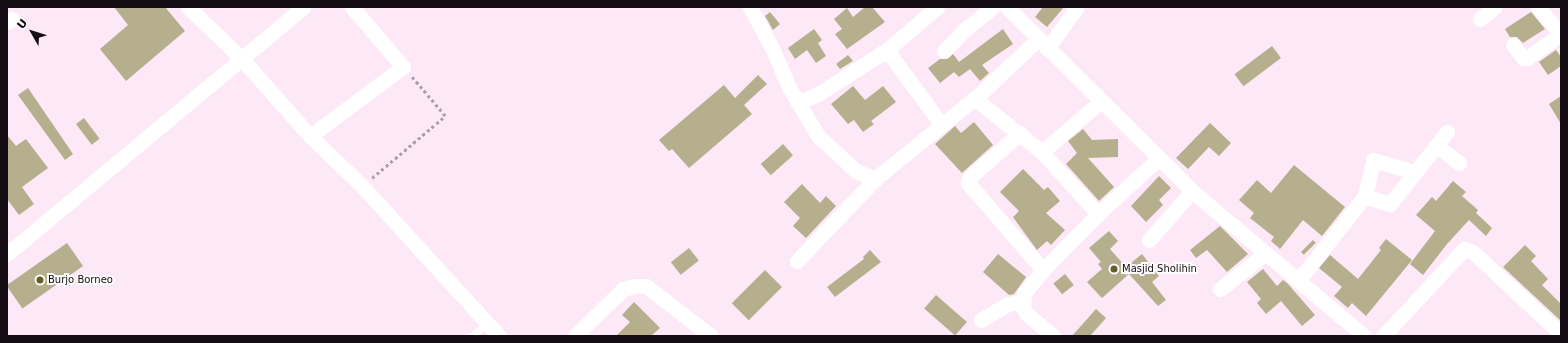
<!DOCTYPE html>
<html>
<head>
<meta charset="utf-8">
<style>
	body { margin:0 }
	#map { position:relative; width:1568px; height:343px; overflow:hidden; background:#fce8f6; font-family:"DejaVu Sans",sans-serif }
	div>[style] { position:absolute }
	.building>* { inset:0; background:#b5af8d; transform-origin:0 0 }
	.path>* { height:2.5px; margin-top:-1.25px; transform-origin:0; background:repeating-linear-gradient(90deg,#ad9da8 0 3px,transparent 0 6px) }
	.lane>* { height:7px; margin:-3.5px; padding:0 3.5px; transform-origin:3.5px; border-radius:3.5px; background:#fff }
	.street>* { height:15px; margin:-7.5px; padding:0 7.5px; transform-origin:7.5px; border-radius:7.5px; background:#fff }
	.dots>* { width:11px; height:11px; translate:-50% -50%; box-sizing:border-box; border:2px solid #fcfcfc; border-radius:50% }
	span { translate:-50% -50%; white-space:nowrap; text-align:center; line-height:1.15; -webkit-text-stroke:4px #fcfcfc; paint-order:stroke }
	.poi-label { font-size:10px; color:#160c13 }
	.left { translate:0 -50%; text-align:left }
	.frame { position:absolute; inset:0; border:8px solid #160c13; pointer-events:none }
	.north { position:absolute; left:12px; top:12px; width:40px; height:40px; -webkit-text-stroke:3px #fcfcfc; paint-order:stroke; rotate:309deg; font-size:11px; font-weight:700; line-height:16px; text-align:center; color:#160c13 }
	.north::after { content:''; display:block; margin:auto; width:14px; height:18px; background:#160c13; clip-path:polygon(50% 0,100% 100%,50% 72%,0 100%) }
</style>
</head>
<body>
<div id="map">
	<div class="building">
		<div style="clip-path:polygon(114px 7px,165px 7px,185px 31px,126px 81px,100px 49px,128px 25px)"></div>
		<div style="clip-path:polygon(865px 7px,872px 7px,885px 22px,847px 49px,835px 34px,842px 29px,834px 19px,847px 8px,853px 17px)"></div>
		<div style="clip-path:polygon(1043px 7px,1064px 7px,1047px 27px,1035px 17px)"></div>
		<div style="clip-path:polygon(770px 12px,780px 24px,773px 30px,765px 16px)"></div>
		<div style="clip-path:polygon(1531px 12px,1545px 29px,1523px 43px,1517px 37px,1510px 37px,1505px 29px)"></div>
		<div style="clip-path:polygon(814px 29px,822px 40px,818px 43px,826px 56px,816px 63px,807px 50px,795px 59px,788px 48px)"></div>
		<div style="clip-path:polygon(1003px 29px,1013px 44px,982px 65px,989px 73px,980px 81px,970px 69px,959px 77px,954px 72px,940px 83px,928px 68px,940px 59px,947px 59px,953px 54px,959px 62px)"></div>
		<div style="left:1272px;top:46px;width:15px;height:47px;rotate:53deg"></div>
		<div style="clip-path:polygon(1556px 50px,1561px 57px,1561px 66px,1548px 75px,1539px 62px)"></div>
		<div style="clip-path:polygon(848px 55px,853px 61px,840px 69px,836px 64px)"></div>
		<div style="clip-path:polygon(758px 75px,767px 84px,744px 105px,752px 114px,689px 168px,672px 149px,669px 151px,659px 140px,724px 85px,735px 98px)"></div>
		<div style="clip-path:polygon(853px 86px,865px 100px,883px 86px,896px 102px,871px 121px,874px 124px,863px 132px,854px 120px,848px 124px,831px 104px)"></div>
		<div style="clip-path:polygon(28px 88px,73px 154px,65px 160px,18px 95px)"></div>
		<div style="clip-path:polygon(1561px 96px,1561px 124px,1549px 104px)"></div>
		<div style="left:84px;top:118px;width:26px;height:10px;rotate:53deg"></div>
		<div style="clip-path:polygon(974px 122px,993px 145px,962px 173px,935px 144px,955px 126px,961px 133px)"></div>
		<div style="clip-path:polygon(1210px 123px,1231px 143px,1219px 156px,1209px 147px,1188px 169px,1176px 158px)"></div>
		<div style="clip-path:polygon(1083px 129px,1092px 140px,1118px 139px,1118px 157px,1088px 158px,1114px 187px,1099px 201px,1066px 164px,1077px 153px,1068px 141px)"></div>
		<div style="clip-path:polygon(7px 135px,16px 146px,26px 139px,48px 168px,22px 187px,34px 204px,19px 215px,7px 199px)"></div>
		<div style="left:783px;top:144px;width:15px;height:30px;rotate:48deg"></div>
		<div style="clip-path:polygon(1294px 165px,1345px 207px,1322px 236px,1303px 220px,1280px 249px,1271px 241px,1274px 237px,1250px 218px,1254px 213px,1239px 200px,1257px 180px,1271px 193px)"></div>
		<div style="clip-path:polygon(1023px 169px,1044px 190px,1048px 187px,1060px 201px,1046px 213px,1065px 230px,1051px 245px,1047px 241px,1037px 250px,1013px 217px,1019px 211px,1000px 192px)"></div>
		<div style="clip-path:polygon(1159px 176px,1171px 188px,1159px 200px,1163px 205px,1146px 222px,1131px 206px)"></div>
		<div style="clip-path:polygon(1453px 181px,1466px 192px,1462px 196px,1478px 210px,1476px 213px,1492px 228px,1486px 236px,1469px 220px,1447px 244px,1423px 275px,1410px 264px,1435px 231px,1416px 215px,1432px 197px,1436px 201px)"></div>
		<div style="clip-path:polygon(802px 184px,820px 203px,826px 196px,836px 206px,806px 238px,793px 226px,800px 218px,784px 202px)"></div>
		<div style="clip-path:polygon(1220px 226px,1248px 254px,1227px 272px,1207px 250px,1196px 258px,1190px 250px)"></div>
		<div style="clip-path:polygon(1109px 231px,1118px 241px,1110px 249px,1126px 267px,1142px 254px,1159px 276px,1152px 282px,1166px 300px,1158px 306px,1129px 274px,1102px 298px,1087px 282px,1102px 269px,1098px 264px,1101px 262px,1089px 248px)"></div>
		<div style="clip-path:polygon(1386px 239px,1412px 260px,1366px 316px,1352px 303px,1348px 308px,1334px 296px,1342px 287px,1319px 268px,1330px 255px,1358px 279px,1381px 250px,1379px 248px)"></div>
		<div style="left:1313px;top:240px;width:4px;height:17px;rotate:45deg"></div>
		<div style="left:67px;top:243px;width:28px;height:74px;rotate:55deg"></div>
		<div style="clip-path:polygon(1525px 245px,1536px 256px,1531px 261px,1548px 279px,1542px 285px,1561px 304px,1561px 321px,1503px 267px)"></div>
		<div style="left:689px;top:248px;width:16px;height:23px;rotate:52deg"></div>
		<div style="clip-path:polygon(870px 250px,881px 262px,835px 297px,827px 287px,864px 259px,863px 257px)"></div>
		<div style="clip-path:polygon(998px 254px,1026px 277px,1014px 294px,1009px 295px,983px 272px)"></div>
		<div style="clip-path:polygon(1263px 269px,1277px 286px,1283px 280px,1288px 284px,1315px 315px,1302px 326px,1281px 301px,1266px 314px,1257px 303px,1261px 299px,1247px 282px)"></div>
		<div style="left:765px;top:270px;width:24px;height:47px;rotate:45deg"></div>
		<div style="left:1065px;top:274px;width:14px;height:15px;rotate:51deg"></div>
		<div style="left:936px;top:295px;width:41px;height:18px;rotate:41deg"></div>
		<div style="clip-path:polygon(634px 302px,660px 328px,651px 336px,616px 336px,630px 322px,622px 315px)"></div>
		<div style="clip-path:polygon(1096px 309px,1106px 318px,1090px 336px,1072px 336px)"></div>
	</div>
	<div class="path">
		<div style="left:372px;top:178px;width:96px;rotate:-40.3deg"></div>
		<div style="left:445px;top:116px;width:52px;rotate:-130.4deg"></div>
	</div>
	<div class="lane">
		<div style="left:471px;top:336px;width:21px;rotate:-35deg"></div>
	</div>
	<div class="street">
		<div style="left:188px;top:7px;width:74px;rotate:43.9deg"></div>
		<div style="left:241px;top:58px;width:104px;rotate:48.5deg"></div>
		<div style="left:310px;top:136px;width:72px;rotate:43.9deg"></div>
		<div style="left:362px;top:186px;width:203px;rotate:47.6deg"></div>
		<div style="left:750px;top:7px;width:47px;rotate:61.8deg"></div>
		<div style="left:772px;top:48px;width:45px;rotate:66.3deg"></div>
		<div style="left:790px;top:89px;width:55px;rotate:59.2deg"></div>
		<div style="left:818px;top:136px;width:52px;rotate:42.6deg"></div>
		<div style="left:856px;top:171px;width:21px;rotate:23deg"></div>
		<div style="left:1007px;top:7px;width:261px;rotate:44.8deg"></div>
		<div style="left:1192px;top:191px;width:225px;rotate:40.1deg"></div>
		<div style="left:1538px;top:7px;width:35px;rotate:50deg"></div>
		<div style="left:1480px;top:19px;width:19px;rotate:-39deg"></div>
		<div style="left:7px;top:22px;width:6px;rotate:-31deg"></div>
		<div style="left:1513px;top:45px;width:16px;rotate:52deg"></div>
		<div style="left:1523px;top:58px;width:4px"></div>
		<div style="left:1527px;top:58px;width:42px;rotate:-35.2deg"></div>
		<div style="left:1047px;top:49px;width:52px;rotate:-54.5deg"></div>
		<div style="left:887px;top:50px;width:66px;rotate:-40.7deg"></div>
		<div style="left:944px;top:51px;width:28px;rotate:-46deg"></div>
		<div style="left:963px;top:31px;width:38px;rotate:-39deg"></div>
		<div style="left:974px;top:98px;width:87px;rotate:38.5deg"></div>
		<div style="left:1042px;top:152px;width:84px;rotate:47.9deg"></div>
		<div style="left:799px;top:102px;width:21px;rotate:-23deg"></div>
		<div style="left:818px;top:94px;width:82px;rotate:-32.5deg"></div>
		<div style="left:887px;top:50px;width:92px;rotate:53.9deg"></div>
		<div style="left:1020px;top:133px;width:68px;rotate:138.6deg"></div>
		<div style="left:969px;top:178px;width:5px;rotate:101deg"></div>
		<div style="left:968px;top:183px;width:115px;rotate:49.2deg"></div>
		<div style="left:310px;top:136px;width:116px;rotate:-36.6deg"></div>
		<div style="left:403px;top:67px;width:79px;rotate:-130.4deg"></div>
		<div style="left:1436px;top:145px;width:29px;rotate:38deg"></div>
		<div style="left:1042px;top:152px;width:77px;rotate:-40.8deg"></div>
		<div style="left:1365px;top:196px;width:26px;rotate:18deg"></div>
		<div style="left:1390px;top:204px;width:92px;rotate:-51.6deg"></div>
		<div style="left:1149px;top:240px;width:65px;rotate:-48.7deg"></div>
		<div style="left:7px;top:254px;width:386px;rotate:-39.8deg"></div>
		<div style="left:797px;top:261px;width:113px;rotate:-46.4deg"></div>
		<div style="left:875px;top:179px;width:138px;rotate:-39.1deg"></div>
		<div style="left:982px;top:92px;width:76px;rotate:-43.4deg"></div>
		<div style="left:1298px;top:281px;width:108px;rotate:-51.8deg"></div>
		<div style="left:1365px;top:196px;width:37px;rotate:-77deg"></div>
		<div style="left:1373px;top:160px;width:43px;rotate:16.3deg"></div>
		<div style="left:1220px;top:289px;width:58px;rotate:-38deg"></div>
		<div style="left:981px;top:320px;width:31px;rotate:-31deg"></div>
		<div style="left:1008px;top:304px;width:15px;rotate:-11deg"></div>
		<div style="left:575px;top:336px;width:67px;rotate:-44.4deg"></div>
		<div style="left:623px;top:289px;width:11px;rotate:-15deg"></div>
		<div style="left:634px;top:286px;width:12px"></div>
		<div style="left:646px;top:286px;width:82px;rotate:37.6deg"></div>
		<div style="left:1053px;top:336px;width:35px;rotate:-140deg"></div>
		<div style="left:1026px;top:313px;width:7px;rotate:-117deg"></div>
		<div style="left:1023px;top:307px;width:14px;rotate:-86deg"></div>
		<div style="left:1024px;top:293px;width:30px;rotate:-50deg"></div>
		<div style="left:1043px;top:270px;width:78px;rotate:-45.5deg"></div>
		<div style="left:1098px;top:214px;width:83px;rotate:-42.6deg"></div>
		<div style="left:1383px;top:336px;width:119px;rotate:-47deg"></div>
		<div style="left:1464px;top:249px;width:9px;rotate:18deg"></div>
		<div style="left:1473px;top:252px;width:120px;rotate:43deg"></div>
	</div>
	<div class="dots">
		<div style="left:1114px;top:269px;background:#665d2a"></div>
		<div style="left:40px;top:280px;background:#665d2a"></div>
	</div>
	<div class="poi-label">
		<span class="left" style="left:1122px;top:269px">Masjid Sholihin</span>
		<span class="left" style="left:48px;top:280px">Burjo Borneo</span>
	</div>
	<div class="frame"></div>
	<div class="north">U</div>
</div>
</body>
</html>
